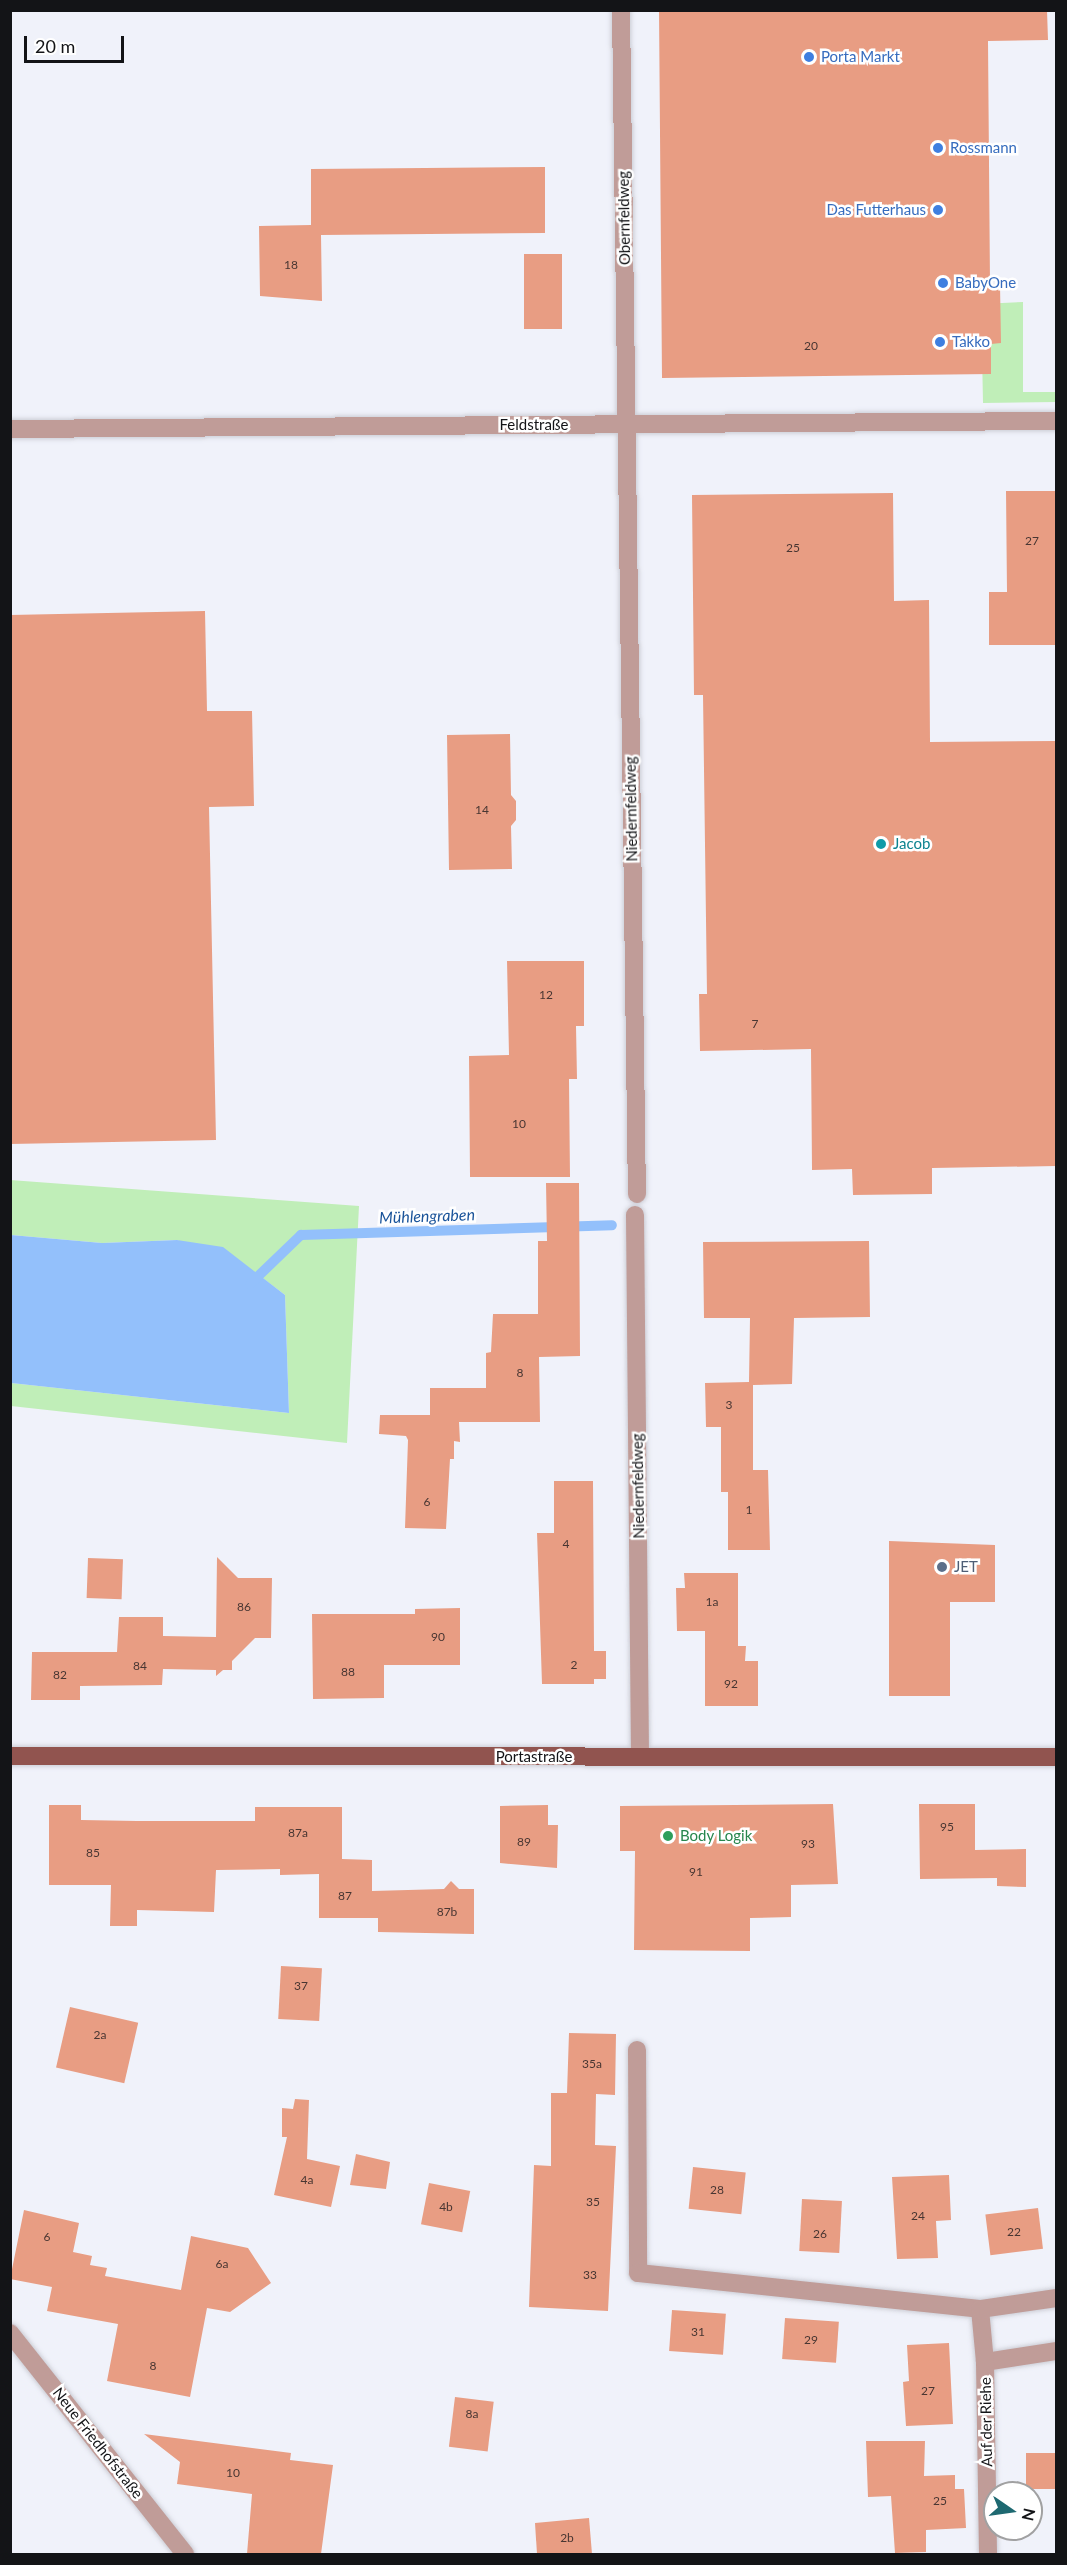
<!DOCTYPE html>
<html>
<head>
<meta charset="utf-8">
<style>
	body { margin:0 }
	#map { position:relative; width:1067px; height:2565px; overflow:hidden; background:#f0f2fa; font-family:Lato,sans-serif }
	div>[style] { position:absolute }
	.green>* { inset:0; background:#c0eeb8 }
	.water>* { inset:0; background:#93c0fb }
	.stream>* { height:10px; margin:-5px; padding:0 5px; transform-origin:5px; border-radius:5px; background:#93c0fb }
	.building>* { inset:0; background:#e89d83; transform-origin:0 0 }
	.roads { filter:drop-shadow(0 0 2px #cdced6) drop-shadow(0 0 2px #cdced6) }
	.minor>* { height:18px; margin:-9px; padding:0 9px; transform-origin:9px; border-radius:9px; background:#c09c98 }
	.major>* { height:18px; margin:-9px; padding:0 9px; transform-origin:9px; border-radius:9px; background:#91544f }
	.dots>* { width:16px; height:16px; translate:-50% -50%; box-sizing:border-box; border:3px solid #fff; border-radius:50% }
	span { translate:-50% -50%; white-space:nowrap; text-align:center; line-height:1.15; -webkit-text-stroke:5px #fff; paint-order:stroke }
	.number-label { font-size:12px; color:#483632 }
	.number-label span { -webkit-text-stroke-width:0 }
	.shop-label { font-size:15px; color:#366cbe }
	.left { translate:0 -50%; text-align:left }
	.right { translate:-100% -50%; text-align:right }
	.street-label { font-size:15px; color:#131417 }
	.culture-label { font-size:15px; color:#0d838f }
	.service-label { font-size:15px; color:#4e5e75 }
	.leisure-label { font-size:15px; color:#27864d }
	.water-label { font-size:16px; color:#1b549a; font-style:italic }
	.frame { position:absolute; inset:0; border:12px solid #131417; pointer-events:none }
	.north { position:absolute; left:983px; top:2481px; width:60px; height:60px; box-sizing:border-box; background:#fff; border:2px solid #a1a1a2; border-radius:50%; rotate:103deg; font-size:16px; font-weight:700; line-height:24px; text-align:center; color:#131417 }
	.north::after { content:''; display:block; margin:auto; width:21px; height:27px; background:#1e6971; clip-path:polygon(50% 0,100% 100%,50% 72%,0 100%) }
	.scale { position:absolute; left:24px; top:36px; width:100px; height:27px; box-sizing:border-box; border:3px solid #131417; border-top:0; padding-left:8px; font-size:18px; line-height:21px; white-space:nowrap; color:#131417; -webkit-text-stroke:4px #fff; paint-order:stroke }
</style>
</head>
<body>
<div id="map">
	<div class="green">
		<div style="clip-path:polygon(1023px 302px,1023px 392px,1056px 392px,1056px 402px,983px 403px,981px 304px)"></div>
		<div style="clip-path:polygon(10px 1180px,359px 1206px,347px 1443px,11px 1406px,11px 1383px,289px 1413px,285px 1295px,260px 1276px,177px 1240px,102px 1243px,11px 1235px)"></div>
	</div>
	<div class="water">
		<div style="clip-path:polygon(11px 1235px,102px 1243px,177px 1240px,223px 1247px,285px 1295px,289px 1413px,11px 1383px)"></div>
	</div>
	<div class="stream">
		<div style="left:250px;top:1284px;width:71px;rotate:-43.9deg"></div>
		<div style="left:301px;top:1235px;width:311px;rotate:-1.8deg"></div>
	</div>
	<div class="building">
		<div style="clip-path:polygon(659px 10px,1047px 10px,1048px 40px,988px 41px,990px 284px,1000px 284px,1001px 343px,991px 344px,991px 374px,662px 378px)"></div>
		<div style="clip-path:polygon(545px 167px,545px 233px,321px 235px,322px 301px,260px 296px,259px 226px,311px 225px,311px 169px)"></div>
		<div style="left:524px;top:254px;width:38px;height:75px"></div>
		<div style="clip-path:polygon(1006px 491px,1056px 491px,1056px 645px,989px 645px,989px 592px,1007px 592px)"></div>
		<div style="clip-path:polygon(893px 493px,894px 601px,929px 600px,930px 742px,1056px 741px,1056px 1166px,932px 1168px,932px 1194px,853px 1195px,852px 1169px,812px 1170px,811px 1049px,700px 1051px,699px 994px,707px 994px,703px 695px,694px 695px,692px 495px)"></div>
		<div style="clip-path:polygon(205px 611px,207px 711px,252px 711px,254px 806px,209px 807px,216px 1140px,10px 1144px,10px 615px)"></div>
		<div style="clip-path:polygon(510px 734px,511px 795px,516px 801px,516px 820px,511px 826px,512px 869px,449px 870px,447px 735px)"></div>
		<div style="clip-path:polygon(507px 961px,584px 961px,584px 1026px,576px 1026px,577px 1079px,569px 1079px,570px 1177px,470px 1177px,469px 1056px,509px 1055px)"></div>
		<div style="clip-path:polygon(546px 1183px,579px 1183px,580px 1356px,539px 1357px,540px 1422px,459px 1422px,460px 1442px,454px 1441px,454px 1459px,450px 1459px,446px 1529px,405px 1528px,408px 1440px,406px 1436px,379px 1434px,380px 1415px,430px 1415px,430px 1388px,486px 1388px,486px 1353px,491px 1352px,493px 1314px,538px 1314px,538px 1241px,547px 1241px)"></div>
		<div style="clip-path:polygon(869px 1241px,870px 1317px,794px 1318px,792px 1384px,753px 1385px,753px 1470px,768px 1470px,770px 1550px,728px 1550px,728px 1492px,721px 1492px,721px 1427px,706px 1427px,705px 1383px,749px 1382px,750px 1318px,704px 1318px,703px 1242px)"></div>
		<div style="clip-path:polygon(554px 1481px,593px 1481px,594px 1651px,606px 1651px,606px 1679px,594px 1679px,594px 1684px,542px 1684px,537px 1533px,554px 1533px)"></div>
		<div style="clip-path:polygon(889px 1541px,995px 1545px,995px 1602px,950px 1602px,950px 1696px,889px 1696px)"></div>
		<div style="clip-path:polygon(217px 1557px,238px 1578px,272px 1578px,271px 1638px,255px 1638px,232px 1661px,232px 1670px,223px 1670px,216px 1676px,216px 1670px,163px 1669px,162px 1685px,80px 1686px,80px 1700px,31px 1700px,32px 1652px,117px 1652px,119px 1617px,163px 1617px,163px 1636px,216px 1637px)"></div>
		<div style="left:88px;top:1558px;width:35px;height:40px;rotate:2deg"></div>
		<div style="clip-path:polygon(684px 1573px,738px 1573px,738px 1646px,746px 1646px,745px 1661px,758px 1661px,758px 1706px,705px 1706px,705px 1631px,677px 1631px,676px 1588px,685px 1588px)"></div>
		<div style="clip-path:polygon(460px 1608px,460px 1665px,384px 1665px,384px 1698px,313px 1699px,312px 1614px,415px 1614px,415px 1609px)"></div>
		<div style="clip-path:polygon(833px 1804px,838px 1884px,791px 1885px,791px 1917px,750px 1918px,750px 1951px,634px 1950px,635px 1851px,620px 1851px,620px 1806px)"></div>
		<div style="clip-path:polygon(919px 1804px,975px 1804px,975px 1850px,1026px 1849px,1026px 1887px,997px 1886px,997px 1878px,920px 1879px)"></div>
		<div style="clip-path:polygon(49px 1805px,81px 1805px,81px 1820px,137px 1821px,255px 1821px,255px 1807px,342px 1807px,342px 1859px,372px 1860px,372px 1891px,444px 1889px,451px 1881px,459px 1889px,474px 1889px,474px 1934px,378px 1932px,378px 1918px,319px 1918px,319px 1874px,280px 1875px,280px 1869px,216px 1870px,214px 1912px,137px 1910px,137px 1926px,110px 1926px,111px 1885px,49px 1885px)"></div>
		<div style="clip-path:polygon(548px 1805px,548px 1825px,558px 1825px,557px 1868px,500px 1863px,500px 1806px)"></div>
		<div style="left:281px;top:1966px;width:41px;height:53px;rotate:3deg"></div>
		<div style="left:70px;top:2007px;width:70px;height:62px;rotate:13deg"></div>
		<div style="clip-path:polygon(569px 2033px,616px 2034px,615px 2095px,596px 2094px,595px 2145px,616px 2146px,608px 2311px,529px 2307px,534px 2165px,551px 2166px,551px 2093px,567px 2093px)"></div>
		<div style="clip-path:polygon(295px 2099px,309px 2100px,307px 2159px,340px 2166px,331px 2207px,274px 2195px,287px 2137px,282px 2137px,282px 2108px,293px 2109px)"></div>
		<div style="clip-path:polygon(356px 2154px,390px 2162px,386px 2189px,350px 2185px)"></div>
		<div style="left:693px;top:2167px;width:53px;height:42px;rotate:6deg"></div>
		<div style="clip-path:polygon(949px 2175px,951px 2220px,936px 2221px,938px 2258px,897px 2259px,892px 2177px)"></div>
		<div style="left:429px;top:2183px;width:42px;height:42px;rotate:11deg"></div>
		<div style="left:802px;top:2199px;width:40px;height:52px;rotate:3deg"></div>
		<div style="left:1038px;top:2208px;width:41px;height:53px;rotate:83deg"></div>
		<div style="clip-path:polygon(24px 2210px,79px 2223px,73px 2252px,92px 2256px,90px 2265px,107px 2268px,105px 2276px,181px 2290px,191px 2236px,248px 2248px,271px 2283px,230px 2312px,207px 2308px,190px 2397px,107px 2381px,118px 2324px,47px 2311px,52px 2287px,10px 2279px)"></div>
		<div style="left:672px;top:2310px;width:54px;height:41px;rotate:4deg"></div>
		<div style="left:785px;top:2318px;width:54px;height:41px;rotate:4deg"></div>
		<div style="clip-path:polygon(949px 2343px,953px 2424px,906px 2426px,903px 2382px,909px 2381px,907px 2345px)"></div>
		<div style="left:455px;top:2397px;width:39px;height:50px;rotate:7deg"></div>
		<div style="clip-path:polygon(144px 2434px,291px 2453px,290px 2460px,333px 2465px,321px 2554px,247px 2554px,252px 2494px,177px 2484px,180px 2462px)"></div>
		<div style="clip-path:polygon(866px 2441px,925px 2441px,924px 2476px,955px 2475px,955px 2489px,964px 2489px,966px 2528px,926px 2530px,926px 2552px,895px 2553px,891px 2496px,868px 2497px)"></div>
		<div style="left:1056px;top:2453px;width:36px;height:30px;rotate:90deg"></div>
		<div style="clip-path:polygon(589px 2518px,592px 2554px,537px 2554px,535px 2523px)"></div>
	</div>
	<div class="roads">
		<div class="minor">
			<div style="left:621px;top:10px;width:1184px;rotate:89.23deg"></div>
			<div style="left:10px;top:429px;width:1046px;rotate:-0.44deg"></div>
			<div style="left:635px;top:1215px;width:542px;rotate:89.47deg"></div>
			<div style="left:637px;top:2050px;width:223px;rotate:89.7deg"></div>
			<div style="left:638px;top:2273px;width:344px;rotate:6deg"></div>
			<div style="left:10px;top:2333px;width:282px;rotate:51.6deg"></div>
			<div style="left:985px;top:2362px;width:72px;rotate:-8.8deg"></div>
			<div style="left:988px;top:2554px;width:192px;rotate:-90.9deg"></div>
			<div style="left:985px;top:2362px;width:53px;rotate:-95.4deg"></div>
			<div style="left:980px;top:2309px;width:77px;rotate:-8.2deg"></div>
		</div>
		<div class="major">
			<div style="left:10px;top:1756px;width:1046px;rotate:0.05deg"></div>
		</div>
	</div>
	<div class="dots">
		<div style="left:809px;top:57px;background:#3f7fe0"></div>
		<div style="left:938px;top:148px;background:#3f7fe0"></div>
		<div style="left:938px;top:210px;background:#3f7fe0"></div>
		<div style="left:943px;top:283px;background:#3f7fe0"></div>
		<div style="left:940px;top:342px;background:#3f7fe0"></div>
		<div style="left:881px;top:844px;background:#0f9aa8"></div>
		<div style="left:942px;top:1567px;background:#5c6f8a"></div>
		<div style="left:668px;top:1836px;background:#2e9e5b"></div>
	</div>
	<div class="number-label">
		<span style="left:291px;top:265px">18</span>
		<span style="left:811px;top:346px">20</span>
		<span style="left:1032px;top:541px">27</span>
		<span style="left:793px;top:548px">25</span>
		<span style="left:482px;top:810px">14</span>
		<span style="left:546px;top:995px">12</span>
		<span style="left:755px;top:1024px">7</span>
		<span style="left:519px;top:1124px">10</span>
		<span style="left:520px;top:1373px">8</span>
		<span style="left:729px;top:1405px">3</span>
		<span style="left:427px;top:1502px">6</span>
		<span style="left:749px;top:1510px">1</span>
		<span style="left:566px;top:1544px">4</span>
		<span style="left:712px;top:1602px">1a</span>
		<span style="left:244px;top:1607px">86</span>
		<span style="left:438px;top:1637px">90</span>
		<span style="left:574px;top:1665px">2</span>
		<span style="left:140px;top:1666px">84</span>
		<span style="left:348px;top:1672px">88</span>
		<span style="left:60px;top:1675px">82</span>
		<span style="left:731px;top:1684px">92</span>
		<span style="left:947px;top:1827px">95</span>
		<span style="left:298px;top:1833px">87a</span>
		<span style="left:524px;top:1842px">89</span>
		<span style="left:808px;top:1844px">93</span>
		<span style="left:93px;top:1853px">85</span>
		<span style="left:696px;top:1872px">91</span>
		<span style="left:345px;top:1896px">87</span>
		<span style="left:447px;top:1912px">87b</span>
		<span style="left:301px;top:1986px">37</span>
		<span style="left:100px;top:2035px">2a</span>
		<span style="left:592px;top:2064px">35a</span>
		<span style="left:307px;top:2180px">4a</span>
		<span style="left:717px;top:2190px">28</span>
		<span style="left:593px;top:2202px">35</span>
		<span style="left:446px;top:2207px">4b</span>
		<span style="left:918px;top:2216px">24</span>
		<span style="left:1014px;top:2232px">22</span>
		<span style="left:820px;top:2234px">26</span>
		<span style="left:47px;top:2237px">6</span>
		<span style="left:222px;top:2264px">6a</span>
		<span style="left:590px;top:2275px">33</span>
		<span style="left:698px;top:2332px">31</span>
		<span style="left:811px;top:2340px">29</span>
		<span style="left:153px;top:2366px">8</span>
		<span style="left:928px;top:2391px">27</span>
		<span style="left:472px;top:2414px">8a</span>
		<span style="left:233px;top:2473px">10</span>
		<span style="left:940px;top:2501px">25</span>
		<span style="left:567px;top:2538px">2b</span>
	</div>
	<div class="shop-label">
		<span class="left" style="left:821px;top:57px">Porta Markt</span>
		<span class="left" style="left:950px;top:148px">Rossmann</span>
		<span class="right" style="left:926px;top:210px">Das Futterhaus</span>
		<span class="left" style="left:955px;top:283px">BabyOne</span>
		<span class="left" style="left:952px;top:342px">Takko</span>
	</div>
	<div class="street-label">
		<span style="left:624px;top:218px;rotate:-91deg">Obernfeldweg</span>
		<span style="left:534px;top:425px">Feldstraße</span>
		<span style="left:631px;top:809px;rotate:-91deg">Niedernfeldweg</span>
		<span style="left:638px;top:1486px;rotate:-91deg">Niedernfeldweg</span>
		<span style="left:534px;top:1757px">Portastraße</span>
		<span style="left:986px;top:2422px;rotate:-91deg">Auf der Riehe</span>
		<span style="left:98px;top:2443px;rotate:52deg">Neue Friedhofstraße</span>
	</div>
	<div class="culture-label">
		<span class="left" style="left:893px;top:844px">Jacob</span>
	</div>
	<div class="service-label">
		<span class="left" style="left:954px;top:1567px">JET</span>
	</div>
	<div class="leisure-label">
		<span class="left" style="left:680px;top:1836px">Body Logik</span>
	</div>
	<div class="water-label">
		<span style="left:427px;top:1216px;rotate:-2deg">Mühlengraben</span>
	</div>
	<div class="frame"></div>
	<div class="north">N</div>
	<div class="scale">20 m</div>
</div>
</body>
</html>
